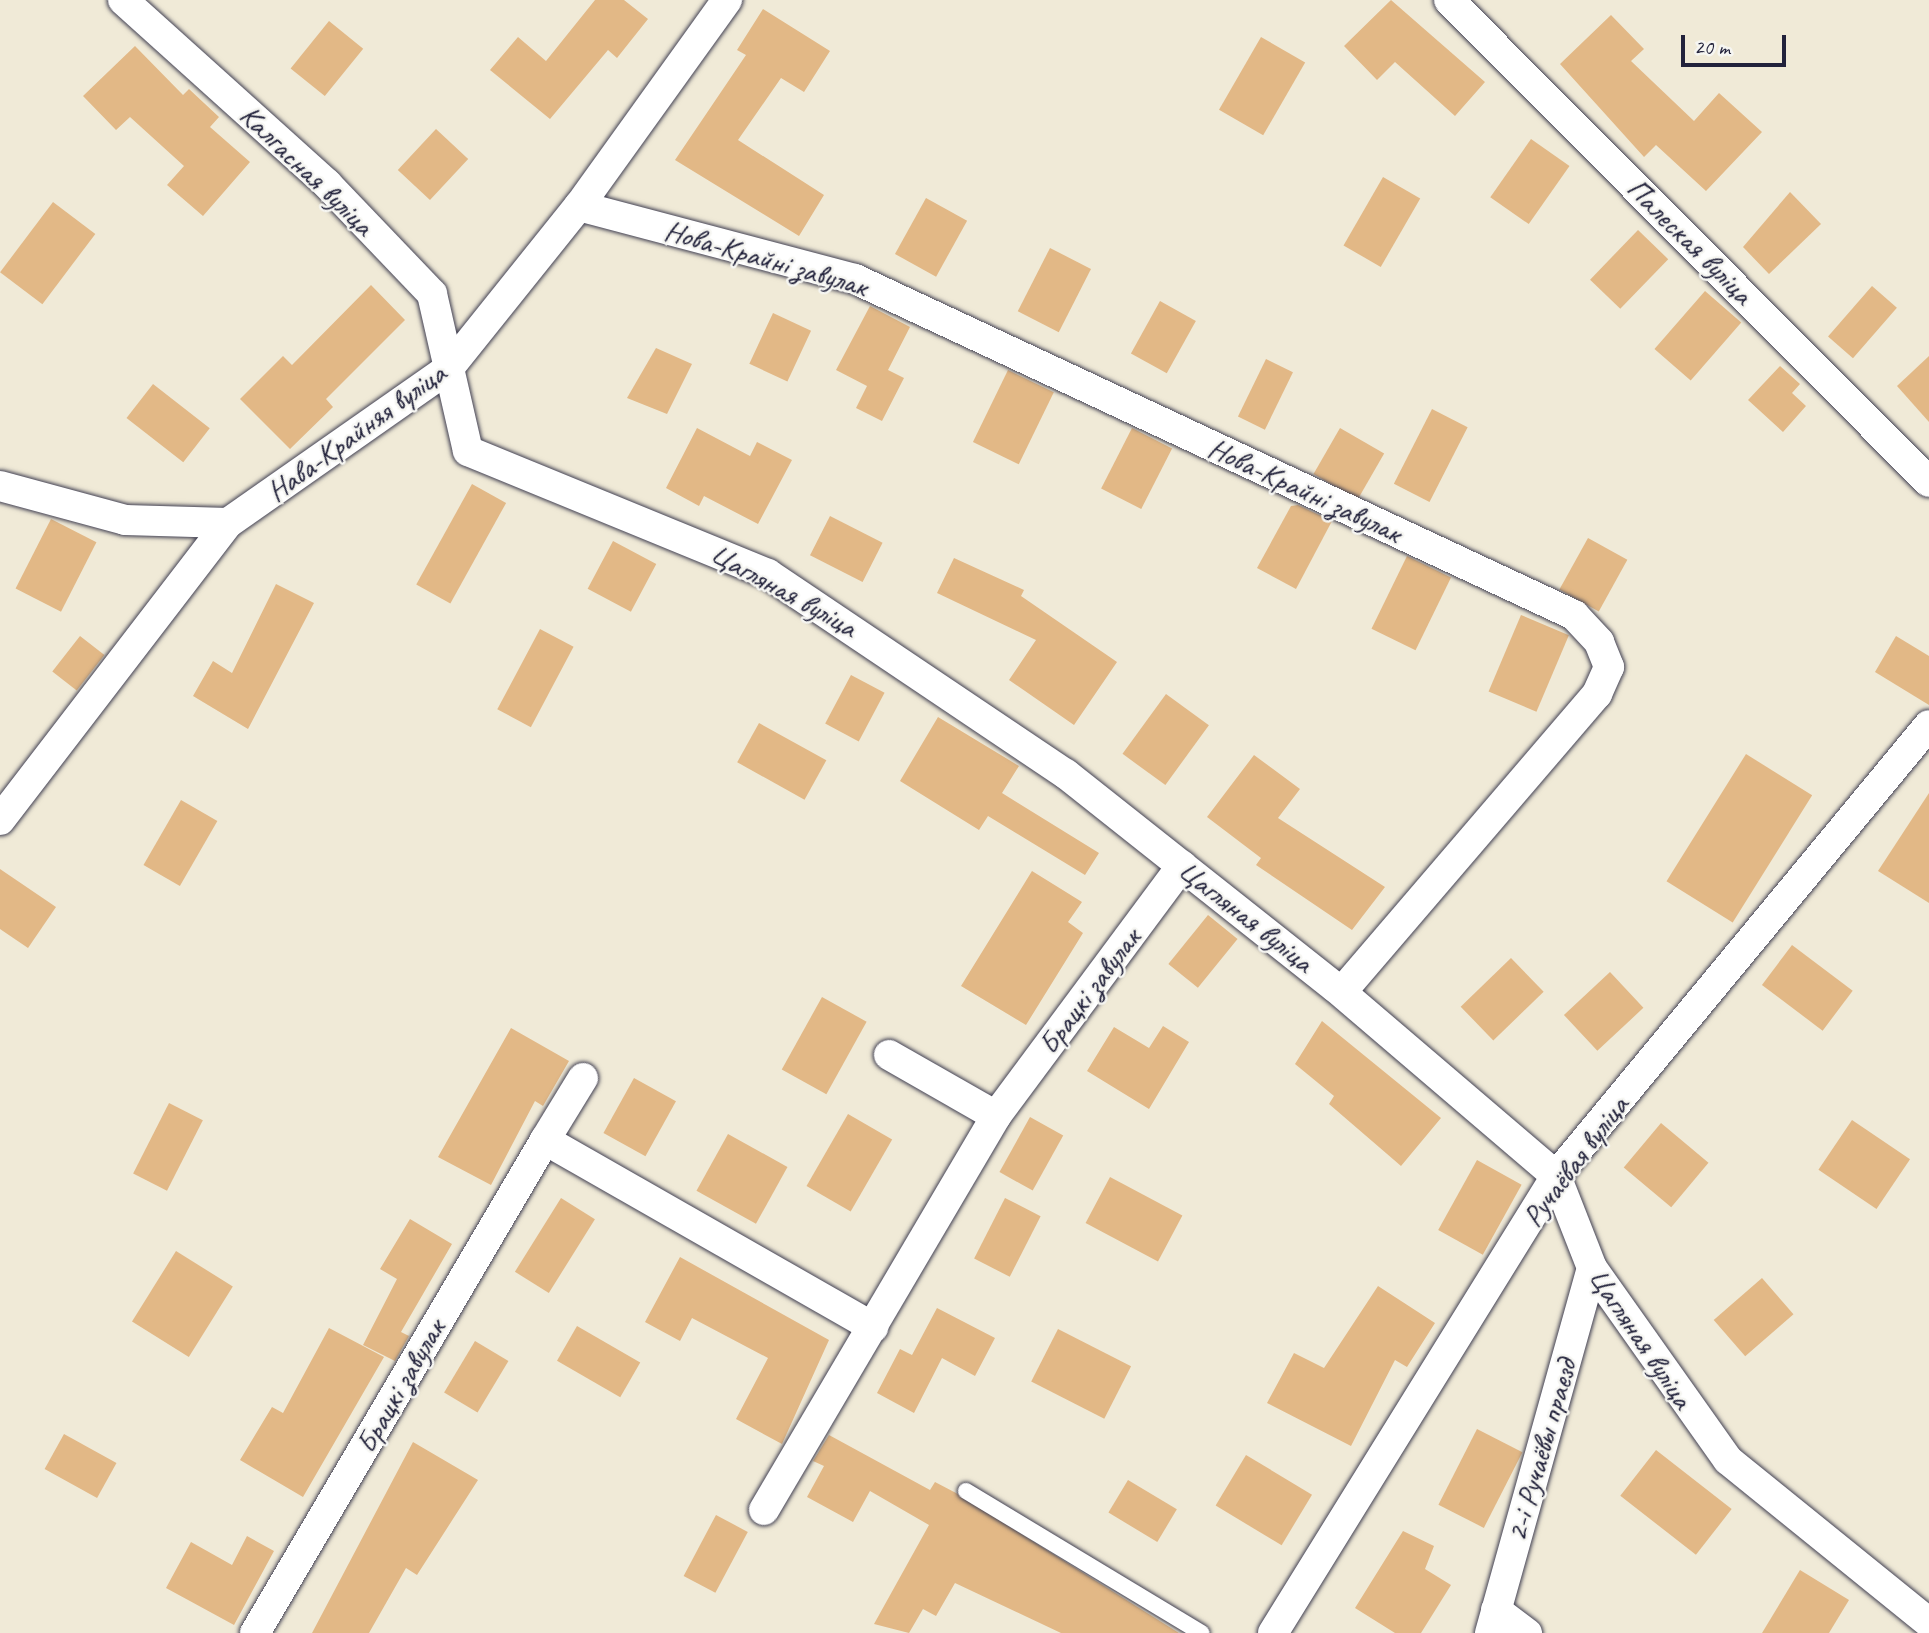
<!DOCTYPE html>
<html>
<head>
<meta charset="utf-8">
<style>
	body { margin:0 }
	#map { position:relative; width:1929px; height:1633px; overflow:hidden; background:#f0ead7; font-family:Caveat,sans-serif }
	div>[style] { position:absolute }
	.building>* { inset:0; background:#e2b886; transform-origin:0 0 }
	.roads { filter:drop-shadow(0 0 2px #414052) drop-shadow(0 0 2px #414052) }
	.lane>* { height:16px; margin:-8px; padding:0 8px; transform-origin:8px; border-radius:8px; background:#fff }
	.street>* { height:30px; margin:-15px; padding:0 15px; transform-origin:15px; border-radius:15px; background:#fff }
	span { translate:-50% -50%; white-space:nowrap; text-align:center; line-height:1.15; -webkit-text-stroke:5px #f6f6f2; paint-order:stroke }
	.street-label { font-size:30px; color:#22223b }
	.scale { position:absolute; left:1681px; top:35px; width:105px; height:32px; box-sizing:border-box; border:4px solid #22223b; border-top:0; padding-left:9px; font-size:21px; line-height:24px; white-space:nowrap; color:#22223b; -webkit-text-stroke:5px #f6f6f2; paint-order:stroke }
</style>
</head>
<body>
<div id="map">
	<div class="building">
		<div style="clip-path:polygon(595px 0,624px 0,648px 19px,617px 58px,608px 50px,550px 119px,490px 70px,518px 37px,546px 61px)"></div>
		<div style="clip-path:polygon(1391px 0,1485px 82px,1455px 116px,1395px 62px,1377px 80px,1344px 46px)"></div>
		<div style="clip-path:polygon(763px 9px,830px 51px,804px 92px,781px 78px,738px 140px,824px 195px,799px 236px,675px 160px,746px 55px,737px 50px)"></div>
		<div style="clip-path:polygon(1611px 15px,1644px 49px,1631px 61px,1694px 121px,1719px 93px,1762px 132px,1706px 191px,1656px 145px,1644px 157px,1560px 64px)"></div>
		<div style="left:329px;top:21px;width:44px;height:61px;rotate:39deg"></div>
		<div style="left:1261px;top:37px;width:51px;height:84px;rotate:30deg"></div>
		<div style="clip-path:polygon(135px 46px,183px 95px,189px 89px,219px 117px,210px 127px,250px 162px,203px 216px,167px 185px,184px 166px,130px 117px,116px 130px,83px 96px)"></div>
		<div style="left:436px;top:129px;width:44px;height:56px;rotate:43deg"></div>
		<div style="left:1531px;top:139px;width:47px;height:71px;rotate:35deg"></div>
		<div style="left:1383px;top:177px;width:43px;height:79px;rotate:30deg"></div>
		<div style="clip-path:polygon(1790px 192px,1821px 224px,1769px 274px,1743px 247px)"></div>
		<div style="left:926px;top:198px;width:47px;height:64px;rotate:29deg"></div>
		<div style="left:53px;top:202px;width:53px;height:88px;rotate:37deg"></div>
		<div style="left:1638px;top:230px;width:42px;height:69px;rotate:44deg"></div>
		<div style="left:1050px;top:248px;width:46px;height:71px;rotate:27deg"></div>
		<div style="clip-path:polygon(371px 285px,405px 320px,326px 399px,333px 407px,290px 449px,240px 399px,283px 356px,292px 365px)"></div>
		<div style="left:1872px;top:286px;width:33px;height:67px;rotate:41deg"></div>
		<div style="left:1705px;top:291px;width:48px;height:77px;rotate:41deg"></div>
		<div style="left:1160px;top:301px;width:41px;height:60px;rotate:29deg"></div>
		<div style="clip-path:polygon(870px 306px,910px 327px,888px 370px,904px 378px,882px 421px,856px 408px,867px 386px,836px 370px)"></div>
		<div style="left:773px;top:313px;width:42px;height:56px;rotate:25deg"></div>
		<div style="clip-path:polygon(656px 348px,692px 364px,667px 414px,627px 398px)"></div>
		<div style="clip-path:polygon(1929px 356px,1929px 422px,1897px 386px)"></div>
		<div style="left:1266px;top:359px;width:30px;height:64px;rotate:26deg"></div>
		<div style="clip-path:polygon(1780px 366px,1800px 384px,1792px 393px,1806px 406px,1783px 432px,1748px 400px)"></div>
		<div style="left:1008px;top:370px;width:51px;height:80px;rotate:26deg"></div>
		<div style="left:153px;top:384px;width:72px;height:43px;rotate:38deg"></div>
		<div style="left:1432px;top:409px;width:40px;height:84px;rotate:27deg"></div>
		<div style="clip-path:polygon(697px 428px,750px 456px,757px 442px,792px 460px,758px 524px,704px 496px,699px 506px,666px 488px)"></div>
		<div style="left:1132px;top:428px;width:45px;height:68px;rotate:27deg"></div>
		<div style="left:1340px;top:428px;width:51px;height:53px;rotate:30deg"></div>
		<div style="left:472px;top:484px;width:39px;height:115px;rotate:29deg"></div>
		<div style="clip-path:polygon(1298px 505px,1332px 521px,1296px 589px,1257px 568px,1291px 506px)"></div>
		<div style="left:830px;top:516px;width:59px;height:44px;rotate:27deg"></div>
		<div style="left:51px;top:519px;width:51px;height:78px;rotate:27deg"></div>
		<div style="left:1588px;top:538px;width:45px;height:59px;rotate:29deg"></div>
		<div style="left:613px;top:541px;width:49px;height:54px;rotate:28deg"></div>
		<div style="left:1407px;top:556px;width:49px;height:81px;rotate:26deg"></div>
		<div style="clip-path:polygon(954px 558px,1024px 590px,1021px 596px,1117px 662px,1074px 725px,1009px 680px,1036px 640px,937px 593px)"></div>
		<div style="clip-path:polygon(276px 584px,314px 603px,248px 729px,193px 696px,213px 661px,232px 673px)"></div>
		<div style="left:1521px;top:615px;width:52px;height:83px;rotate:23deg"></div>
		<div style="left:540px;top:629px;width:38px;height:91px;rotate:28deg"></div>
		<div style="left:80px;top:636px;width:31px;height:45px;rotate:38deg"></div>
		<div style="clip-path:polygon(1896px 636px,1929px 656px,1929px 705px,1875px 672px)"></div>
		<div style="left:851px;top:675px;width:38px;height:55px;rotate:28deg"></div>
		<div style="left:1166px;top:694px;width:53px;height:74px;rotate:36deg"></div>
		<div style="clip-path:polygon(938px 717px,1019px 766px,1002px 793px,1099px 853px,1085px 875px,988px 816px,979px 830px,900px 781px)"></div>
		<div style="left:759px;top:723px;width:77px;height:45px;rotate:29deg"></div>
		<div style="left:1746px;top:754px;width:78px;height:150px;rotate:32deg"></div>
		<div style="clip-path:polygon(1254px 755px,1300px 789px,1278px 818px,1385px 887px,1352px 930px,1256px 865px,1261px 858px,1207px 817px)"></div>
		<div style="clip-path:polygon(1929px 793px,1929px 903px,1878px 871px)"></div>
		<div style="left:181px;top:800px;width:42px;height:75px;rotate:30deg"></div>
		<div style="clip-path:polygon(0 869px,56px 907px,28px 948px,0 929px)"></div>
		<div style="clip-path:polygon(1032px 871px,1082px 902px,1068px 922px,1083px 933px,1026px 1025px,961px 986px)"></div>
		<div style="left:1208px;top:915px;width:38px;height:63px;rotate:39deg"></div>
		<div style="left:1792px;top:945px;width:76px;height:50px;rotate:37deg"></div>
		<div style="left:1511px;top:958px;width:47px;height:70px;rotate:46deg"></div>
		<div style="left:1610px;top:972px;width:49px;height:63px;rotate:47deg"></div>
		<div style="left:822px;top:997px;width:51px;height:83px;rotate:29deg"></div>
		<div style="clip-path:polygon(1322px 1021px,1441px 1118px,1401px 1166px,1329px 1104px,1334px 1096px,1295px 1064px)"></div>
		<div style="clip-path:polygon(1163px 1026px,1189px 1042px,1149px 1109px,1087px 1071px,1114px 1027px,1149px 1048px)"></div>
		<div style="clip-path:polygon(511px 1028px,569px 1061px,543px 1106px,535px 1101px,491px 1185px,438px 1157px)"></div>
		<div style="left:634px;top:1078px;width:48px;height:63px;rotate:29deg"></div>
		<div style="left:169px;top:1103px;width:38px;height:79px;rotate:27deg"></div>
		<div style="left:848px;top:1114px;width:51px;height:83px;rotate:30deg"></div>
		<div style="left:1030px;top:1117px;width:38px;height:63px;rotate:29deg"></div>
		<div style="left:1852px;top:1120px;width:70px;height:60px;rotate:34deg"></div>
		<div style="left:1661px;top:1123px;width:62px;height:58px;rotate:40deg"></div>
		<div style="left:728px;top:1134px;width:68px;height:65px;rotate:29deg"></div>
		<div style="left:1477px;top:1160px;width:51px;height:80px;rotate:29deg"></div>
		<div style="left:1110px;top:1177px;width:82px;height:52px;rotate:28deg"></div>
		<div style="left:561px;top:1198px;width:40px;height:87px;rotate:32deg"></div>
		<div style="left:1005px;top:1198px;width:40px;height:68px;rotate:27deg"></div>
		<div style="clip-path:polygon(410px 1219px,452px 1244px,401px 1332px,409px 1336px,395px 1361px,363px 1345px,397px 1279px,380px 1269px)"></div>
		<div style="left:176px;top:1251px;width:67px;height:83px;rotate:32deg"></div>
		<div style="clip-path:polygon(680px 1257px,829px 1340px,782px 1444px,736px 1419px,768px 1358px,692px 1318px,680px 1341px,645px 1322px)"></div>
		<div style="left:1762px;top:1278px;width:48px;height:64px;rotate:49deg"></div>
		<div style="clip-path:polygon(1378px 1286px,1435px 1323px,1407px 1367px,1395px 1360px,1351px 1446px,1267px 1403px,1294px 1353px,1324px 1368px)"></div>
		<div style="clip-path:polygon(937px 1308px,995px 1338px,975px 1376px,942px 1358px,914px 1413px,877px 1393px,900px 1349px,912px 1355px)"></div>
		<div style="left:577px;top:1326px;width:73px;height:40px;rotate:30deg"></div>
		<div style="clip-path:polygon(329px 1328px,384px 1357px,303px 1497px,240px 1460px,272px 1407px,283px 1413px)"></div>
		<div style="left:1058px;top:1329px;width:82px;height:59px;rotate:27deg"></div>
		<div style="left:475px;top:1341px;width:39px;height:60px;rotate:31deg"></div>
		<div style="left:1477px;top:1429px;width:51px;height:85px;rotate:27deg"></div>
		<div style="left:64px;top:1434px;width:60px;height:40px;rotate:29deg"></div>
		<div style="clip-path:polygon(829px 1435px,930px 1490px,935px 1482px,956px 1493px,1179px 1633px,1061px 1633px,955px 1583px,936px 1616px,923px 1609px,909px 1633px,874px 1624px,929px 1525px,870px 1491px,853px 1522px,807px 1497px,824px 1466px,813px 1461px)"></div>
		<div style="clip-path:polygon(413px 1442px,478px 1480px,417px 1575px,406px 1568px,369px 1633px,312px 1633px)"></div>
		<div style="left:1656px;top:1450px;width:96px;height:58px;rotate:38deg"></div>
		<div style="left:1246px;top:1455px;width:77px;height:59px;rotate:31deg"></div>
		<div style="left:1128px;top:1480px;width:57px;height:38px;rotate:31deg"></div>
		<div style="left:716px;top:1515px;width:36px;height:69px;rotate:28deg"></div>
		<div style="clip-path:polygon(1403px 1531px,1434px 1546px,1425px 1569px,1451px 1585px,1421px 1633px,1395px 1633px,1355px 1608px)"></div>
		<div style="clip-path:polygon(247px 1536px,274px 1551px,234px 1625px,166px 1588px,191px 1542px,232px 1565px)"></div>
		<div style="clip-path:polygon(1800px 1570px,1849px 1600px,1829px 1633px,1762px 1633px)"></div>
	</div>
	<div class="roads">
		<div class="lane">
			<div style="left:966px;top:1491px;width:275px;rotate:31.1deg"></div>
		</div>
		<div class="street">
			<div style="left:123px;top:0;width:275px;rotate:42deg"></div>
			<div style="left:327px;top:184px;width:152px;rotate:46.3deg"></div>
			<div style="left:432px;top:294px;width:161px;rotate:77.1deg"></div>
			<div style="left:468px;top:451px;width:324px;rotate:22.3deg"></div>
			<div style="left:768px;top:574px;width:359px;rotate:33.9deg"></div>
			<div style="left:1066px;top:774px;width:343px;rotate:38.4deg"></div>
			<div style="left:1335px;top:987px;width:291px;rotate:40.5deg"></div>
			<div style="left:1556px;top:1176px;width:99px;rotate:68.6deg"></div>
			<div style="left:1592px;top:1268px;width:235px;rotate:54.7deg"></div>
			<div style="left:1728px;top:1460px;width:259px;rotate:39deg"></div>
			<div style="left:1449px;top:0;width:680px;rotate:45.12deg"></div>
			<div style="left:579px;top:206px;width:285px;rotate:14.8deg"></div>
			<div style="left:855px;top:279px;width:794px;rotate:25.05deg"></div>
			<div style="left:1574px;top:615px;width:37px;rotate:47deg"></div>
			<div style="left:1599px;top:642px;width:27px;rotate:68deg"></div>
			<div style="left:1609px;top:667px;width:30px;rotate:114deg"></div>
			<div style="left:1597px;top:694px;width:392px;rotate:130.6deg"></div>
			<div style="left:0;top:486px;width:130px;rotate:15.2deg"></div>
			<div style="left:125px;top:520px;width:103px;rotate:1.7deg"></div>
			<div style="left:0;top:820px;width:374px;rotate:-52.5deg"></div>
			<div style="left:228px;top:523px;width:270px;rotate:-35deg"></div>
			<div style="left:449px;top:368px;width:208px;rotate:-51.3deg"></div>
			<div style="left:579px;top:206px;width:254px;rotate:-54.3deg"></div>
			<div style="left:889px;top:1055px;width:123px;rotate:29.7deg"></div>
			<div style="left:583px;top:1078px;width:73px;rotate:121.5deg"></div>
			<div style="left:545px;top:1140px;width:378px;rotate:29.7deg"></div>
			<div style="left:764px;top:1510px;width:457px;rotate:-59.5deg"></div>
			<div style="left:996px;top:1116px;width:312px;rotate:-53.4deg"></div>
			<div style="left:1496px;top:1610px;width:39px;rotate:37deg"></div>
			<div style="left:255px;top:1633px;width:572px;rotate:-59.53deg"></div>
			<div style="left:1273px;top:1633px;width:538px;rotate:-58.23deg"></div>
			<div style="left:1556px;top:1176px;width:585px;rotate:-50.41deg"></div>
			<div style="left:1490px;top:1633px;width:379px;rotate:-74.4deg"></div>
		</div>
	</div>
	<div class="street-label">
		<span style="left:307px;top:170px;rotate:44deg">Калгасная вуліца</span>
		<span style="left:1690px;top:241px;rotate:45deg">Палеская вуліца</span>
		<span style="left:766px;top:258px;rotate:16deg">Нова-Крайні завулак</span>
		<span style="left:356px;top:432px;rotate:-36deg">Нава-Крайняя вуліца</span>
		<span style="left:1305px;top:490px;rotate:25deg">Нова-Крайні завулак</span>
		<span style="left:784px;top:590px;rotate:29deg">Цагляная вуліца</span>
		<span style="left:1246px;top:916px;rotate:38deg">Цагляная вуліца</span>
		<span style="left:1089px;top:991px;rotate:-53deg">Брацкі завулак</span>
		<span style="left:1575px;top:1161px;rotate:-53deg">Ручаёвая вуліца</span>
		<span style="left:1641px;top:1338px;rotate:56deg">Цагляная вуліца</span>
		<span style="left:400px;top:1386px;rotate:-60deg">Брацкі завулак</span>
		<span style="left:1541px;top:1450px;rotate:-74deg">2-і Ручаёвы праезд</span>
	</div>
	<div class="scale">20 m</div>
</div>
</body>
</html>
